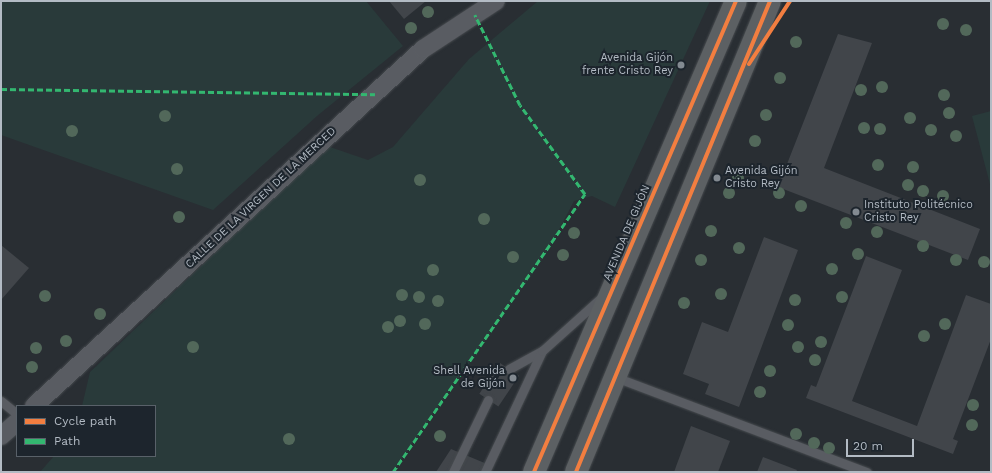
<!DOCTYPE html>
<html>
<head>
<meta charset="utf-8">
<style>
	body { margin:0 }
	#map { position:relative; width:992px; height:473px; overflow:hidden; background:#292e33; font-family:"Work Sans",sans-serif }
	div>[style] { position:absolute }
	.green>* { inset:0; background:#293a3a }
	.building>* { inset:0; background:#41454a; transform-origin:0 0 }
	.roads { filter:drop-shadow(0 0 1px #464a4e) drop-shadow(0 0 1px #464a4e) }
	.service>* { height:9px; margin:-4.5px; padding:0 4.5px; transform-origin:4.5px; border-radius:4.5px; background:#595c62 }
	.minor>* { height:18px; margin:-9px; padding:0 9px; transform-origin:9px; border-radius:9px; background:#595c62 }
	.trunk>* { height:22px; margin:-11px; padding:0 11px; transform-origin:11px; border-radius:11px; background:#5c6063 }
	.quiet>* { height:3px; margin-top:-1.5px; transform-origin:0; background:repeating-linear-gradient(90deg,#33b770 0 6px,transparent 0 9px) }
	.cycleway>* { height:4px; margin:-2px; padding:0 2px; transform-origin:2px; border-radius:2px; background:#f27e40 }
	.trees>* { width:12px; height:12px; margin:-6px; border-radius:50%; background:#52685a }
	.dots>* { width:11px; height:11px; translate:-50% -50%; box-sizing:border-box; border:2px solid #1d252d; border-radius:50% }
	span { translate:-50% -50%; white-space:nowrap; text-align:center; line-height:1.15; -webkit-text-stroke:4px #1d252d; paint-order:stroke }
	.poi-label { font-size:11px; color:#b3bbc4 }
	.right { translate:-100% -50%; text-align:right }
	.left { translate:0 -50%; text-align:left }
	.street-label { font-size:11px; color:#b3bbc4 }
	.frame { position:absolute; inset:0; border:2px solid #b3bbc4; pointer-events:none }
	.legend { position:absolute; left:16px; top:405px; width:140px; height:52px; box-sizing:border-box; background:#1d252d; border:1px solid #596169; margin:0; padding:5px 7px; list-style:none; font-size:12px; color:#b3bbc4 }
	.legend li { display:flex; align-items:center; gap:8px; height:20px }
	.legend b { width:20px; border:1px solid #596169 }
	.scale { position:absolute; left:846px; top:439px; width:68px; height:18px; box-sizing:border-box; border:2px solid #b3bbc4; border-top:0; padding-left:5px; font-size:12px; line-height:14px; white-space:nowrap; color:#b3bbc4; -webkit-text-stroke:3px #1d252d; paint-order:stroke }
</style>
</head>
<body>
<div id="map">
	<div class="green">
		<div style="clip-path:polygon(1px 1px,366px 1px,403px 46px,317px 116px,213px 210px,1px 135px)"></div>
		<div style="clip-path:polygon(538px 1px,710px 1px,615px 207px,592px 196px,574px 201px,548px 251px,393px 472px,40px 472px,54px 456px,155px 456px,155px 406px,82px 406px,90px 372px,327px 146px,368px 160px,393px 147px,469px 59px)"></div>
		<div style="clip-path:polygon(991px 111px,991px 188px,972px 116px)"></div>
	</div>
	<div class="building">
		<div style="clip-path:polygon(389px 1px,426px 1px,404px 19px)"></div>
		<div style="clip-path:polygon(838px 34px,872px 43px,824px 168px,980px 229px,968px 260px,778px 187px)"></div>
		<div style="clip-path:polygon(764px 237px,798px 250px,739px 407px,705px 394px,709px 384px,683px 374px,702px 322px,728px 332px)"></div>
		<div style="clip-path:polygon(1px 245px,29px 268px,1px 300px)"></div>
		<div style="clip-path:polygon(866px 256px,902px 270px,852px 401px,917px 426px,966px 295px,991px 304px,991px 339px,953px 439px,958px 441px,953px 454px,806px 398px,811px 385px,816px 387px)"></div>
		<div style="left:500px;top:363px;width:23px;height:37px;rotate:34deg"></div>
		<div style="clip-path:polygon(691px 426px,730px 441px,718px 472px,674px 472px)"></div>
		<div style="clip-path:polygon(451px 449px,487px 464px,483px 472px,436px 472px)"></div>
		<div style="clip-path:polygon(763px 457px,797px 470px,796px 472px,757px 472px)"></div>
	</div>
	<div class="roads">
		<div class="service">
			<div style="left:509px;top:369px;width:38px;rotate:-29deg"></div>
			<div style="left:615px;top:377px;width:269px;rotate:20.7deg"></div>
			<div style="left:1px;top:401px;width:21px;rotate:39deg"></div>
			<div style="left:453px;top:472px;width:80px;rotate:-64.1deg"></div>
			<div style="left:485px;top:472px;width:134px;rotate:-64.8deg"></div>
			<div style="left:542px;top:351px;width:81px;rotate:-42deg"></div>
		</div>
		<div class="minor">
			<div style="left:34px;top:406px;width:528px;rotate:-42.54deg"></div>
			<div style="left:423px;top:49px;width:87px;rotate:-33.3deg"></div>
			<div style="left:1px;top:436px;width:21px;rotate:-41deg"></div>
		</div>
		<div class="trunk">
			<div style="left:534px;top:472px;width:512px;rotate:-66.79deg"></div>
			<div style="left:576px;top:472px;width:509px;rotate:-67.61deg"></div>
		</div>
	</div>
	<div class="quiet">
		<div style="left:1px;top:89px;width:374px;rotate:0.8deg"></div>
		<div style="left:393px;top:472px;width:338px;rotate:-55.4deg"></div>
		<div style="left:585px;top:194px;width:110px;rotate:-126.1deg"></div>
		<div style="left:520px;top:105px;width:101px;rotate:-116.6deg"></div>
	</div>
	<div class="cycleway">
		<div style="left:749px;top:64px;width:75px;rotate:-56.9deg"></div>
		<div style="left:534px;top:472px;width:512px;rotate:-66.79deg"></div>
		<div style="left:576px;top:472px;width:509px;rotate:-67.61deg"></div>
	</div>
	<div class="trees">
		<div style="left:428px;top:12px"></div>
		<div style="left:943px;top:24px"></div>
		<div style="left:411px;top:28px"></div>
		<div style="left:966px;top:30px"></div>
		<div style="left:796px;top:42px"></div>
		<div style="left:780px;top:78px"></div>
		<div style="left:882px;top:87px"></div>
		<div style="left:861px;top:90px"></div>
		<div style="left:944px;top:95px"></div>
		<div style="left:949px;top:113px"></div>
		<div style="left:766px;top:115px"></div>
		<div style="left:165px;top:116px"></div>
		<div style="left:910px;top:118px"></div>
		<div style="left:864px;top:128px"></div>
		<div style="left:880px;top:129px"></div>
		<div style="left:931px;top:130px"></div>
		<div style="left:72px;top:131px"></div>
		<div style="left:956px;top:136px"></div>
		<div style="left:755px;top:141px"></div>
		<div style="left:878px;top:165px"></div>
		<div style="left:913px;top:167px"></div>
		<div style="left:177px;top:169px"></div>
		<div style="left:738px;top:178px"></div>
		<div style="left:420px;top:180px"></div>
		<div style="left:908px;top:185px"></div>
		<div style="left:923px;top:191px"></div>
		<div style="left:729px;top:193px"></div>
		<div style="left:779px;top:193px"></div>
		<div style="left:943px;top:196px"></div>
		<div style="left:801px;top:206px"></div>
		<div style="left:179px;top:217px"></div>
		<div style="left:484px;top:219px"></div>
		<div style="left:846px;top:223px"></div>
		<div style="left:711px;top:231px"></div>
		<div style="left:877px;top:232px"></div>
		<div style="left:574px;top:233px"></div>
		<div style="left:923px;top:246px"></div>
		<div style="left:739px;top:248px"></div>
		<div style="left:858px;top:254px"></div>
		<div style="left:563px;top:255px"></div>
		<div style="left:513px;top:257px"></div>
		<div style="left:701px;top:260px"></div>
		<div style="left:956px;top:260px"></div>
		<div style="left:984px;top:262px"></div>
		<div style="left:832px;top:269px"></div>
		<div style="left:433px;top:270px"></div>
		<div style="left:721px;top:294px"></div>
		<div style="left:402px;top:295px"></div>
		<div style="left:45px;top:296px"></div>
		<div style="left:419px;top:297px"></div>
		<div style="left:842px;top:297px"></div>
		<div style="left:795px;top:300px"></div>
		<div style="left:438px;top:301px"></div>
		<div style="left:684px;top:303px"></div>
		<div style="left:100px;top:314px"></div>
		<div style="left:400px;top:321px"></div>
		<div style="left:425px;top:324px"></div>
		<div style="left:945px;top:324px"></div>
		<div style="left:788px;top:325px"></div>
		<div style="left:388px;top:327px"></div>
		<div style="left:924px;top:336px"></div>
		<div style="left:66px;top:341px"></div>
		<div style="left:821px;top:342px"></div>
		<div style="left:193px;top:347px"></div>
		<div style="left:798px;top:347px"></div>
		<div style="left:36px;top:348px"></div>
		<div style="left:815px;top:360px"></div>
		<div style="left:32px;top:367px"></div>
		<div style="left:770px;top:371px"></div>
		<div style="left:760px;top:392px"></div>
		<div style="left:973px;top:405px"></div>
		<div style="left:972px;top:425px"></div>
		<div style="left:796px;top:434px"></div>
		<div style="left:440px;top:436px"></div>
		<div style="left:289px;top:439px"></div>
		<div style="left:814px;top:443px"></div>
		<div style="left:829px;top:448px"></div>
	</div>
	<div class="dots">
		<div style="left:681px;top:65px;background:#838a91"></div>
		<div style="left:717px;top:178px;background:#838a91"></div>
		<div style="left:856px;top:212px;background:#838a91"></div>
		<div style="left:513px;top:378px;background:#838a91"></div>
	</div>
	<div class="poi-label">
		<span class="right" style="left:673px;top:65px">Avenida Gijón<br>frente Cristo Rey</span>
		<span class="left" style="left:725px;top:178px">Avenida Gijón<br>Cristo Rey</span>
		<span class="left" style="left:864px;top:212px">Instituto Politécnico<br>Cristo Rey</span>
		<span class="right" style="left:505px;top:378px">Shell Avenida<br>de Gijón</span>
	</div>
	<div class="street-label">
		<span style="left:261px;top:198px;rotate:-43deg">CALLE DE LA VIRGEN DE LA MERCED</span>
		<span style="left:627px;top:233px;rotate:-67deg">AVENIDA DE GIJÓN</span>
	</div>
	<div class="frame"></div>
	<ul class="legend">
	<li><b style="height:5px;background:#f27e40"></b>Cycle path</li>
	<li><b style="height:5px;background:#33b770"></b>Path</li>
	</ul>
	<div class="scale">20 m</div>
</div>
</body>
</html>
